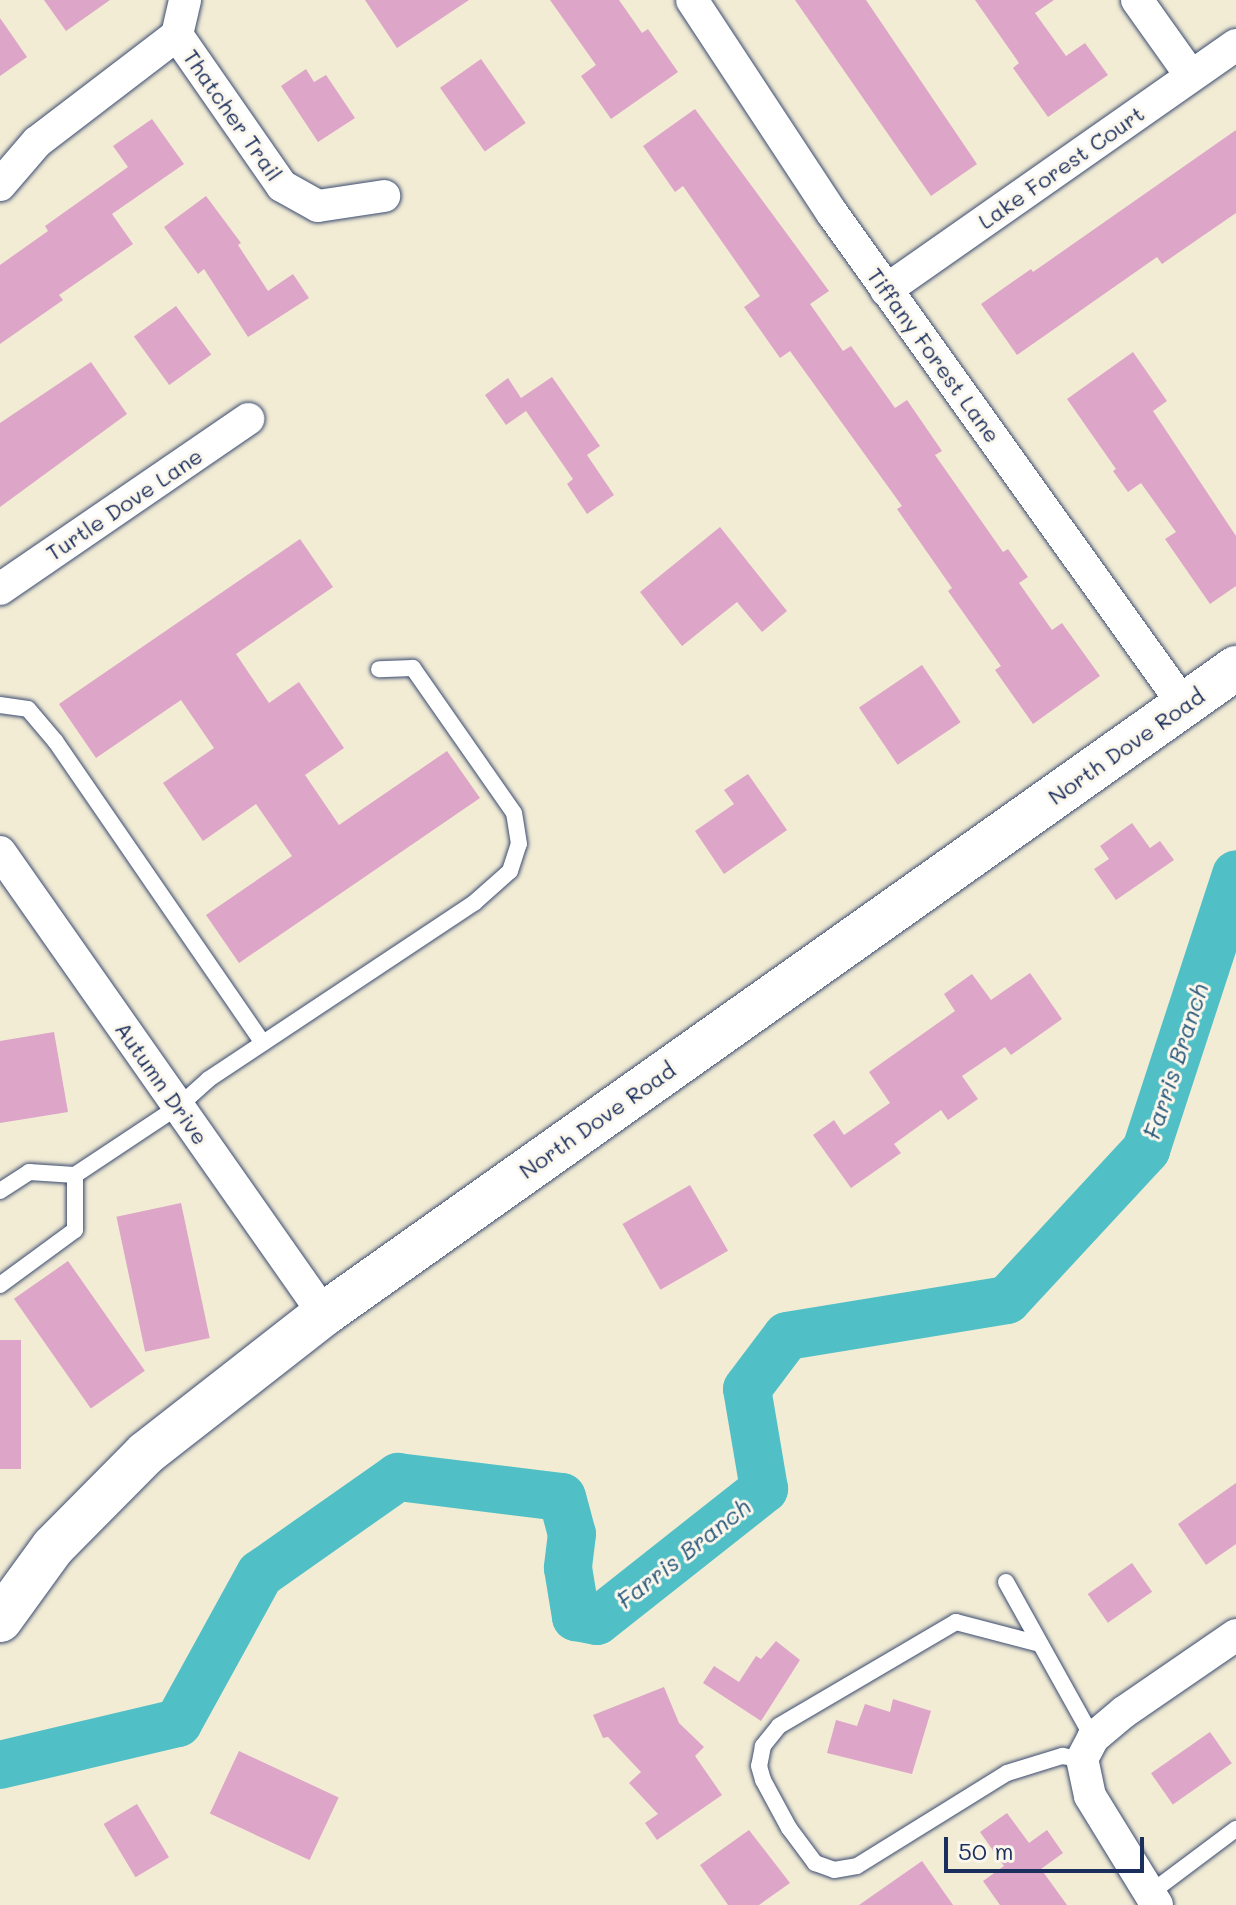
<!DOCTYPE html>
<html>
<head>
<meta charset="utf-8">
<style>
	body { margin:0 }
	#map { position:relative; width:1236px; height:1905px; overflow:hidden; background:#f2ecd5; font-family:Mali,sans-serif }
	div>[style] { position:absolute }
	.river>* { height:48px; margin:-24px; padding:0 24px; transform-origin:24px; border-radius:24px; background:#51c0c6 }
	.building>* { inset:0; background:#dda5c7; transform-origin:0 0 }
	.roads { filter:drop-shadow(0 0 2px #3b4b70) drop-shadow(0 0 2px #3b4b70) }
	.lane>* { height:16px; margin:-8px; padding:0 8px; transform-origin:8px; border-radius:8px; background:#fff }
	.street>* { height:32px; margin:-16px; padding:0 16px; transform-origin:16px; border-radius:16px; background:#fff }
	.secondary>* { height:44px; margin:-22px; padding:0 22px; transform-origin:22px; border-radius:22px; background:#fff }
	span { translate:-50% -50%; white-space:nowrap; text-align:center; line-height:1.15; -webkit-text-stroke:6px #fbf7ec; paint-order:stroke }
	.street-label { font-size:22px; color:#1b2f5e }
	.water-label { font-size:24px; color:#2b5a7d; font-style:italic }
	.scale { position:absolute; left:944px; top:1837px; width:200px; height:36px; box-sizing:border-box; border:4px solid #1b2f5e; border-top:0; padding-left:10px; font-size:24px; line-height:28px; white-space:nowrap; color:#1b2f5e; -webkit-text-stroke:6px #fbf7ec; paint-order:stroke }
</style>
</head>
<body>
<div id="map">
	<div class="river">
		<div style="left:0;top:1765px;width:183px;rotate:-13.3deg"></div>
		<div style="left:178px;top:1723px;width:170px;rotate:-61.2deg"></div>
		<div style="left:260px;top:1574px;width:169px;rotate:-35.1deg"></div>
		<div style="left:398px;top:1477px;width:165px;rotate:7deg"></div>
		<div style="left:562px;top:1497px;width:38px;rotate:75deg"></div>
		<div style="left:572px;top:1534px;width:34px;rotate:97deg"></div>
		<div style="left:568px;top:1568px;width:50px;rotate:80.7deg"></div>
		<div style="left:576px;top:1617px;width:21px;rotate:11deg"></div>
		<div style="left:597px;top:1621px;width:213px;rotate:-38.3deg"></div>
		<div style="left:764px;top:1489px;width:101px;rotate:-99.6deg"></div>
		<div style="left:747px;top:1389px;width:66px;rotate:-53deg"></div>
		<div style="left:787px;top:1336px;width:223px;rotate:-9.3deg"></div>
		<div style="left:1007px;top:1300px;width:205px;rotate:-47.2deg"></div>
		<div style="left:1146px;top:1150px;width:290px;rotate:-71.9deg"></div>
	</div>
	<div class="building">
		<div style="clip-path:polygon(44px 0,110px 0,66px 31px)"></div>
		<div style="clip-path:polygon(365px 0,469px 0,397px 48px)"></div>
		<div style="clip-path:polygon(550px 0,619px 0,642px 33px,648px 29px,678px 72px,611px 119px,581px 76px,596px 65px)"></div>
		<div style="clip-path:polygon(795px 0,866px 0,977px 164px,931px 196px)"></div>
		<div style="clip-path:polygon(975px 0,1054px 0,1035px 13px,1066px 56px,1085px 43px,1108px 75px,1048px 117px,1013px 68px,1019px 63px)"></div>
		<div style="clip-path:polygon(0 18px,27px 57px,0 76px)"></div>
		<div style="left:481px;top:59px;width:78px;height:50px;rotate:55deg"></div>
		<div style="clip-path:polygon(306px 69px,314px 82px,326px 75px,355px 118px,318px 142px,281px 86px)"></div>
		<div style="clip-path:polygon(695px 109px,829px 291px,810px 304px,843px 351px,851px 346px,895px 408px,907px 400px,942px 451px,935px 455px,1003px 552px,1008px 549px,1028px 577px,1019px 583px,1052px 630px,1062px 623px,1100px 676px,1033px 724px,995px 670px,1001px 666px,948px 591px,952px 588px,897px 509px,902px 506px,790px 351px,780px 358px,744px 307px,760px 296px,683px 186px,675px 192px,643px 146px)"></div>
		<div style="clip-path:polygon(152px 119px,184px 164px,112px 214px,133px 244px,59px 295px,63px 300px,0 344px,0 265px,48px 231px,45px 226px,128px 167px,113px 146px)"></div>
		<div style="clip-path:polygon(1236px 130px,1236px 213px,1162px 264px,1157px 257px,1017px 355px,981px 304px,1031px 269px,1033px 272px)"></div>
		<div style="clip-path:polygon(206px 196px,241px 243px,238px 245px,268px 291px,293px 274px,309px 298px,248px 337px,204px 269px,198px 274px,164px 227px)"></div>
		<div style="left:176px;top:306px;width:60px;height:52px;rotate:54deg"></div>
		<div style="clip-path:polygon(1133px 352px,1167px 401px,1153px 411px,1236px 536px,1236px 586px,1210px 604px,1165px 539px,1176px 532px,1141px 483px,1128px 492px,1113px 471px,1116px 469px,1067px 399px)"></div>
		<div style="clip-path:polygon(91px 362px,127px 414px,0 507px,0 423px)"></div>
		<div style="clip-path:polygon(552px 377px,600px 446px,587px 455px,614px 495px,587px 514px,567px 484px,573px 479px,526px 411px,506px 425px,485px 395px,508px 378px,521px 398px)"></div>
		<div style="clip-path:polygon(720px 527px,787px 611px,762px 632px,737px 602px,682px 646px,640px 592px)"></div>
		<div style="clip-path:polygon(300px 539px,333px 587px,236px 654px,269px 703px,299px 682px,344px 748px,305px 775px,339px 825px,447px 751px,480px 798px,239px 963px,206px 915px,292px 856px,256px 804px,203px 841px,163px 783px,214px 748px,181px 700px,96px 758px,59px 704px)"></div>
		<div style="left:922px;top:665px;width:69px;height:76px;rotate:56deg"></div>
		<div style="clip-path:polygon(748px 774px,787px 830px,724px 874px,695px 831px,734px 804px,724px 790px)"></div>
		<div style="clip-path:polygon(1132px 823px,1150px 848px,1160px 841px,1174px 860px,1116px 900px,1094px 869px,1109px 859px,1100px 846px)"></div>
		<div style="clip-path:polygon(1030px 973px,1062px 1019px,1011px 1055px,1005px 1047px,962px 1076px,978px 1099px,948px 1120px,941px 1110px,894px 1144px,901px 1153px,851px 1188px,813px 1135px,834px 1120px,844px 1135px,890px 1103px,869px 1072px,955px 1011px,944px 994px,972px 974px,991px 1000px)"></div>
		<div style="clip-path:polygon(54px 1032px,68px 1112px,0 1123px,0 1041px)"></div>
		<div style="left:690px;top:1185px;width:76px;height:78px;rotate:60deg"></div>
		<div style="left:181px;top:1203px;width:138px;height:66px;rotate:78deg"></div>
		<div style="left:68px;top:1261px;width:134px;height:66px;rotate:55deg"></div>
		<div style="left:0;top:1340px;width:21px;height:129px"></div>
		<div style="clip-path:polygon(1236px 1483px,1236px 1544px,1206px 1565px,1178px 1524px)"></div>
		<div style="left:1132px;top:1563px;width:35px;height:54px;rotate:55deg"></div>
		<div style="clip-path:polygon(776px 1641px,800px 1660px,761px 1721px,703px 1683px,714px 1666px,739px 1682px,756px 1656px,761px 1659px)"></div>
		<div style="clip-path:polygon(664px 1687px,679px 1723px,704px 1747px,695px 1756px,722px 1795px,657px 1840px,645px 1823px,658px 1814px,629px 1783px,641px 1772px,608px 1737px,603px 1738px,593px 1715px)"></div>
		<div style="clip-path:polygon(893px 1699px,931px 1711px,912px 1774px,827px 1753px,836px 1720px,857px 1726px,865px 1704px,890px 1712px)"></div>
		<div style="left:1210px;top:1732px;width:38px;height:72px;rotate:55deg"></div>
		<div style="left:239px;top:1751px;width:110px;height:69px;rotate:25deg"></div>
		<div style="left:137px;top:1804px;width:62px;height:39px;rotate:59deg"></div>
		<div style="clip-path:polygon(1007px 1813px,1029px 1843px,1047px 1830px,1063px 1853px,1041px 1869px,1067px 1905px,1000px 1905px,983px 1881px,1004px 1866px,980px 1832px)"></div>
		<div style="clip-path:polygon(749px 1830px,790px 1883px,759px 1905px,728px 1905px,700px 1865px)"></div>
		<div style="clip-path:polygon(922px 1861px,953px 1905px,859px 1905px)"></div>
	</div>
	<div class="roads">
		<div class="lane">
			<div style="left:0;top:705px;width:28px;rotate:8deg"></div>
			<div style="left:28px;top:709px;width:43px;rotate:49.7deg"></div>
			<div style="left:56px;top:742px;width:365px;rotate:55.5deg"></div>
			<div style="left:0;top:1191px;width:35px;rotate:-33deg"></div>
			<div style="left:29px;top:1172px;width:46px;rotate:3.7deg"></div>
			<div style="left:75px;top:1175px;width:125px;rotate:-33.6deg"></div>
			<div style="left:179px;top:1106px;width:40px;rotate:-42deg"></div>
			<div style="left:209px;top:1079px;width:318px;rotate:-33.6deg"></div>
			<div style="left:474px;top:903px;width:48px;rotate:-41.6deg"></div>
			<div style="left:510px;top:871px;width:28px;rotate:-72deg"></div>
			<div style="left:519px;top:844px;width:31px;rotate:-99deg"></div>
			<div style="left:514px;top:813px;width:177px;rotate:-124.9deg"></div>
			<div style="left:413px;top:668px;width:34px;rotate:178deg"></div>
			<div style="left:0;top:1285px;width:93px;rotate:-36.3deg"></div>
			<div style="left:75px;top:1230px;width:55px;rotate:-90deg"></div>
			<div style="left:1006px;top:1582px;width:179px;rotate:60.9deg"></div>
			<div style="left:1040px;top:1644px;width:87px;rotate:-165.3deg"></div>
			<div style="left:956px;top:1622px;width:205px;rotate:149.6deg"></div>
			<div style="left:779px;top:1726px;width:26px;rotate:129deg"></div>
			<div style="left:763px;top:1746px;width:20px;rotate:101deg"></div>
			<div style="left:759px;top:1766px;width:15px;rotate:74deg"></div>
			<div style="left:763px;top:1780px;width:55px;rotate:61.6deg"></div>
			<div style="left:789px;top:1828px;width:44px;rotate:53.4deg"></div>
			<div style="left:815px;top:1863px;width:20px;rotate:20deg"></div>
			<div style="left:834px;top:1870px;width:23px;rotate:-10deg"></div>
			<div style="left:857px;top:1866px;width:176px;rotate:-31.8deg"></div>
			<div style="left:1007px;top:1773px;width:58px;rotate:-17.2deg"></div>
			<div style="left:1062px;top:1756px;width:20px;rotate:9deg"></div>
			<div style="left:1149px;top:1894px;width:109px;rotate:-36.8deg"></div>
		</div>
		<div class="street">
			<div style="left:692px;top:0;width:255px;rotate:56.7deg"></div>
			<div style="left:832px;top:213px;width:605px;rotate:54.42deg"></div>
			<div style="left:1137px;top:0;width:93px;rotate:54.6deg"></div>
			<div style="left:177px;top:35px;width:184px;rotate:55.2deg"></div>
			<div style="left:282px;top:186px;width:41px;rotate:29.1deg"></div>
			<div style="left:318px;top:206px;width:67px;rotate:-8.6deg"></div>
			<div style="left:0;top:185px;width:57px;rotate:-49.3deg"></div>
			<div style="left:37px;top:142px;width:176px;rotate:-37.4deg"></div>
			<div style="left:177px;top:35px;width:36px;rotate:-77deg"></div>
			<div style="left:886px;top:290px;width:427px;rotate:-35deg"></div>
			<div style="left:0;top:589px;width:301px;rotate:-34.4deg"></div>
			<div style="left:0;top:852px;width:564px;rotate:54.96deg"></div>
			<div style="left:1157px;top:1905px;width:128px;rotate:-121.6deg"></div>
			<div style="left:1090px;top:1796px;width:38px;rotate:-102deg"></div>
			<div style="left:1082px;top:1759px;width:24px;rotate:-62deg"></div>
			<div style="left:1093px;top:1738px;width:40px;rotate:-40deg"></div>
			<div style="left:1124px;top:1712px;width:136px;rotate:-34.5deg"></div>
		</div>
		<div class="secondary">
			<div style="left:0;top:1620px;width:90px;rotate:-54deg"></div>
			<div style="left:53px;top:1547px;width:132px;rotate:-45.3deg"></div>
			<div style="left:146px;top:1453px;width:226px;rotate:-38deg"></div>
			<div style="left:324px;top:1314px;width:1118px;rotate:-35.31deg"></div>
		</div>
	</div>
	<div class="street-label">
		<span style="left:233px;top:115px;rotate:55deg">Thatcher Trail</span>
		<span style="left:1061px;top:167px;rotate:-35deg">Lake Forest Court</span>
		<span style="left:934px;top:355px;rotate:54deg">Tiffany Forest Lane</span>
		<span style="left:124px;top:504px;rotate:-34deg">Turtle Dove Lane</span>
		<span style="left:1126px;top:746px;rotate:-35deg">North Dove Road</span>
		<span style="left:162px;top:1083px;rotate:55deg">Autumn Drive</span>
		<span style="left:597px;top:1120px;rotate:-35deg">North Dove Road</span>
	</div>
	<div class="water-label">
		<span style="left:1175px;top:1061px;rotate:-72deg">Farris Branch</span>
		<span style="left:683px;top:1553px;rotate:-38deg">Farris Branch</span>
	</div>
	<div class="scale">50 m</div>
</div>
</body>
</html>
